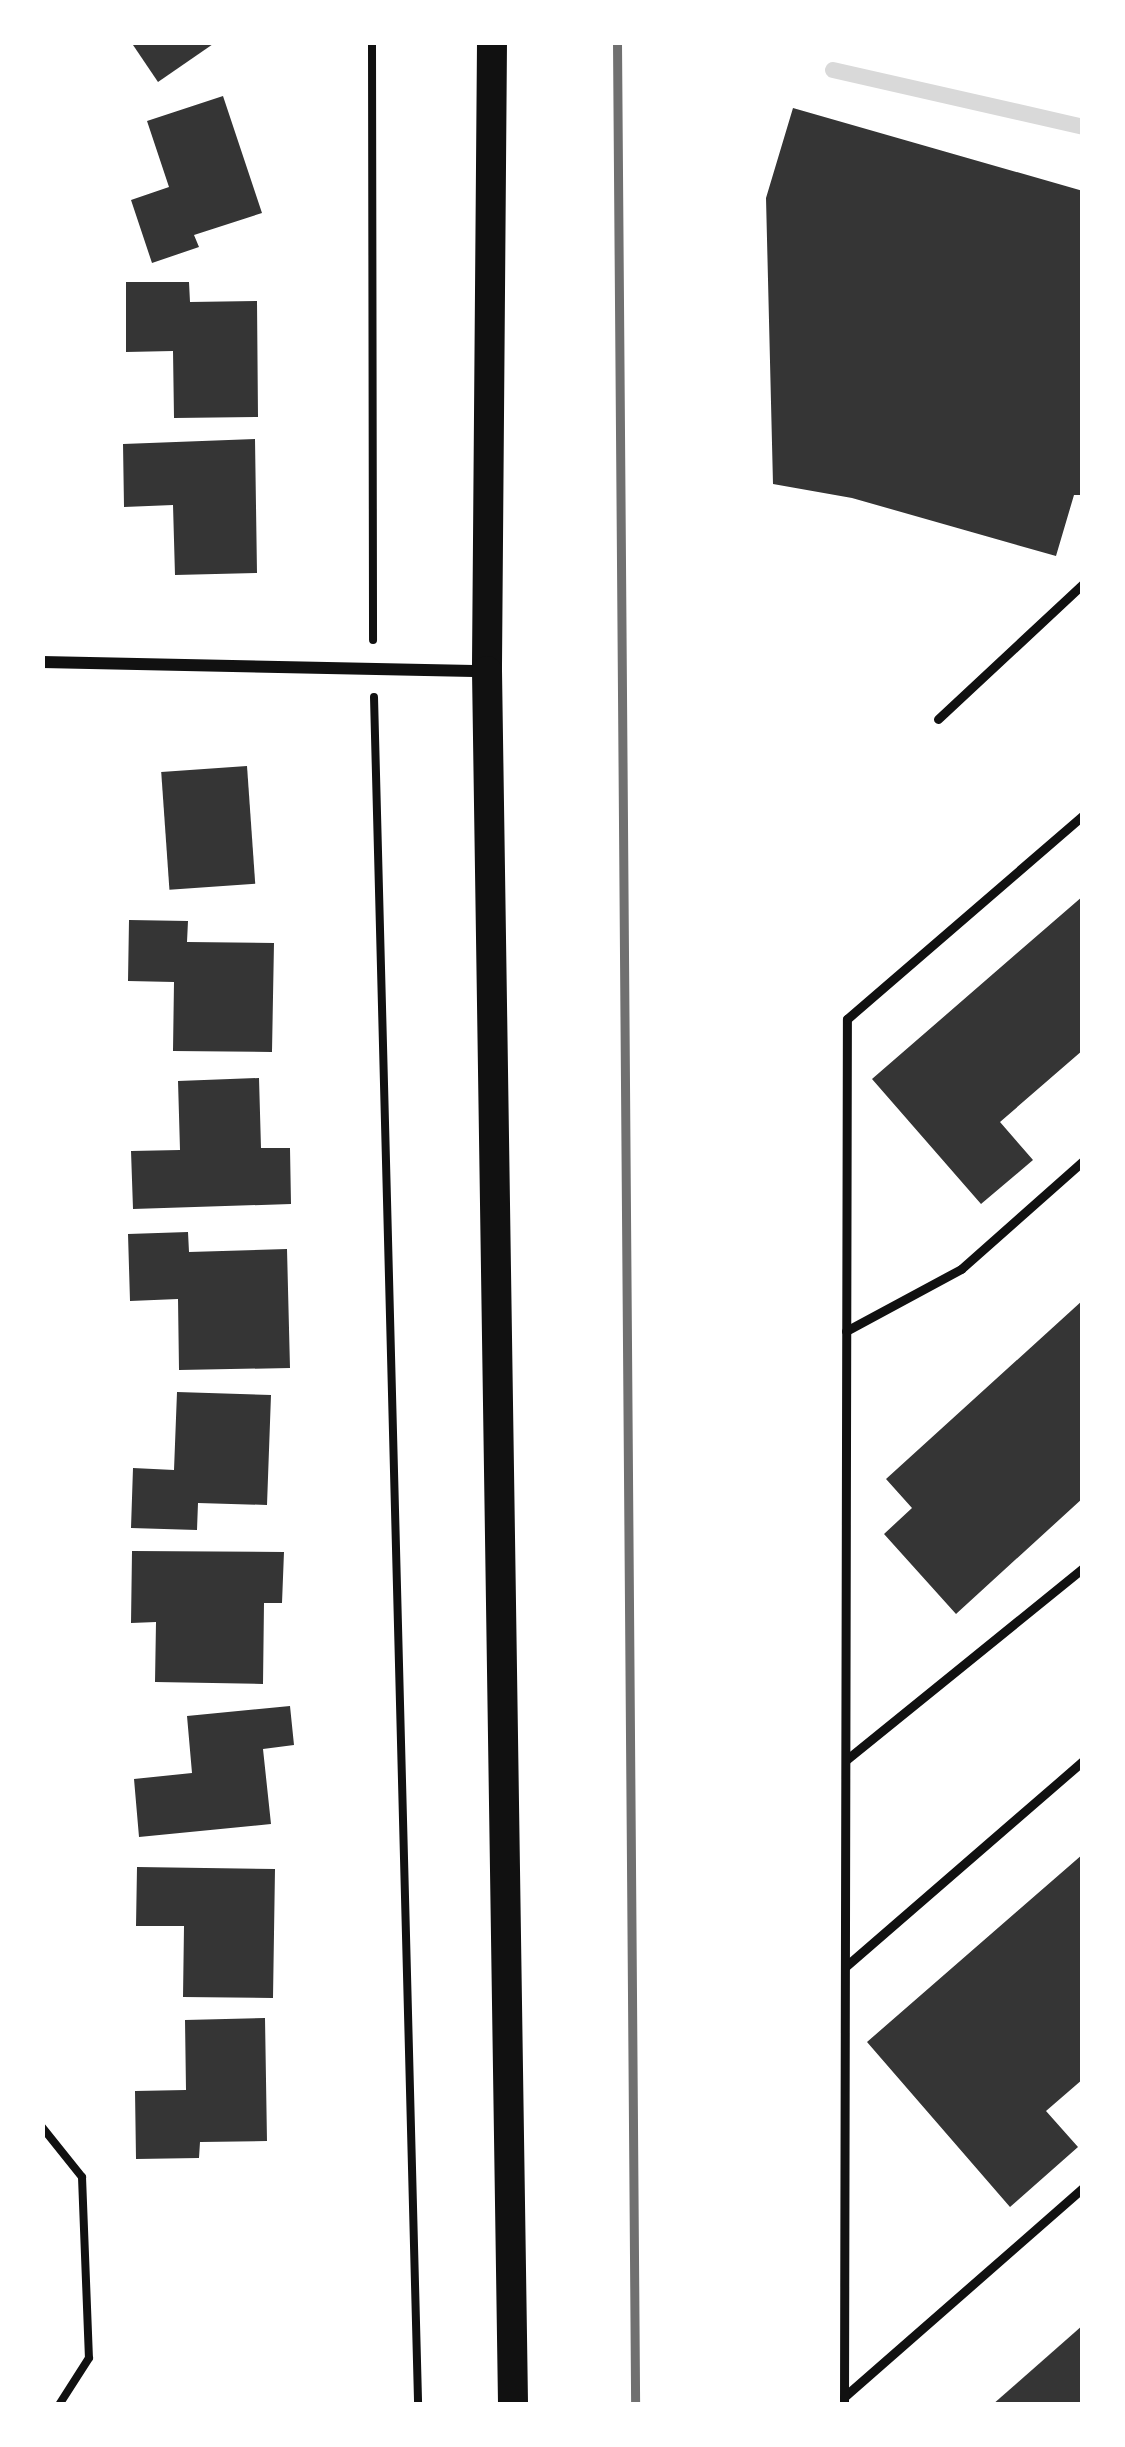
<!DOCTYPE html>
<html>
<head>
<meta charset="utf-8">
<style>
	body { margin:0 }
	#map { position:relative; width:1125px; height:2447px; overflow:hidden; background:#fff; font-family:"Sofia Sans Condensed",sans-serif }
	div>[style] { position:absolute }
	.stream>* { height:16px; margin:-8px; padding:0 8px; transform-origin:8px; border-radius:8px; background:#d9d9d9 }
	.building>* { inset:0; background:#353535; transform-origin:0 0 }
	.path>* { height:8px; margin:-4px; padding:0 4px; transform-origin:4px; border-radius:4px; background:#111 }
	.service>* { height:9px; margin:-4.5px; padding:0 4.5px; transform-origin:4.5px; border-radius:4.5px; background:#111 }
	.minor>* { height:12px; margin:-6px; padding:0 6px; transform-origin:6px; border-radius:6px; background:#111 }
	.primary>* { height:30px; margin:-15px; padding:0 15px; transform-origin:15px; border-radius:15px; background:#111 }
	.rail>* { height:9px; margin:-4.5px; padding:0 4.5px; transform-origin:4.5px; border-radius:4.5px; background:#707070 }
	span { translate:-50% -50%; white-space:nowrap; text-align:center; line-height:1.15; -webkit-text-stroke:9px #fff; paint-order:stroke }
	.frame { position:absolute; inset:0; border:45px solid #fff; pointer-events:none }
</style>
</head>
<body>
<div id="map">
	<div class="stream">
		<div style="left:833px;top:70px;width:256px;rotate:12.8deg"></div>
	</div>
	<div class="building">
		<div style="clip-path:polygon(131px 42px,216px 42px,158px 82px)"></div>
		<div style="clip-path:polygon(223px 96px,262px 213px,194px 235px,199px 247px,152px 263px,131px 200px,169px 187px,147px 121px)"></div>
		<div style="clip-path:polygon(793px 108px,1083px 191px,1083px 495px,1074px 495px,1056px 556px,852px 498px,773px 484px,766px 198px)"></div>
		<div style="clip-path:polygon(126px 282px,189px 282px,190px 302px,257px 301px,258px 417px,174px 418px,173px 351px,126px 352px)"></div>
		<div style="clip-path:polygon(255px 439px,257px 573px,175px 575px,173px 505px,124px 507px,123px 444px)"></div>
		<div style="left:247px;top:766px;width:118px;height:86px;rotate:86deg"></div>
		<div style="clip-path:polygon(1083px 896px,1083px 1050px,1000px 1122px,1033px 1160px,981px 1204px,872px 1079px)"></div>
		<div style="clip-path:polygon(129px 920px,188px 921px,187px 942px,274px 943px,272px 1052px,173px 1051px,174px 982px,128px 981px)"></div>
		<div style="clip-path:polygon(259px 1078px,261px 1148px,290px 1148px,291px 1204px,133px 1209px,131px 1151px,180px 1150px,178px 1081px)"></div>
		<div style="clip-path:polygon(188px 1232px,189px 1252px,287px 1249px,290px 1368px,179px 1370px,178px 1299px,130px 1301px,128px 1234px)"></div>
		<div style="clip-path:polygon(1083px 1300px,1083px 1498px,956px 1614px,884px 1534px,912px 1508px,886px 1479px)"></div>
		<div style="clip-path:polygon(177px 1392px,271px 1395px,267px 1505px,198px 1503px,197px 1530px,131px 1528px,133px 1468px,174px 1470px)"></div>
		<div style="clip-path:polygon(132px 1551px,284px 1552px,282px 1603px,264px 1603px,263px 1684px,155px 1682px,156px 1622px,131px 1623px)"></div>
		<div style="clip-path:polygon(290px 1706px,294px 1745px,263px 1749px,271px 1824px,139px 1837px,134px 1779px,192px 1773px,187px 1716px)"></div>
		<div style="clip-path:polygon(1083px 1854px,1083px 2079px,1046px 2111px,1078px 2147px,1010px 2207px,867px 2042px)"></div>
		<div style="clip-path:polygon(137px 1867px,275px 1869px,273px 1998px,183px 1997px,184px 1926px,136px 1926px)"></div>
		<div style="clip-path:polygon(265px 2018px,267px 2141px,200px 2142px,199px 2158px,136px 2159px,135px 2091px,186px 2090px,185px 2020px)"></div>
		<div style="clip-path:polygon(1083px 2325px,1083px 2405px,992px 2405px)"></div>
	</div>
	<div class="path">
		<div style="left:372px;top:42px;width:598px;rotate:89.9deg"></div>
		<div style="left:374px;top:697px;width:1709px;rotate:88.52deg"></div>
		<div style="left:42px;top:2127px;width:64px;rotate:51.3deg"></div>
		<div style="left:82px;top:2177px;width:181px;rotate:87.8deg"></div>
		<div style="left:89px;top:2358px;width:56px;rotate:122.6deg"></div>
	</div>
	<div class="service">
		<div style="left:938px;top:719px;width:198px;rotate:-43deg"></div>
		<div style="left:846px;top:1331px;width:131px;rotate:-28.3deg"></div>
		<div style="left:961px;top:1269px;width:163px;rotate:-41.5deg"></div>
		<div style="left:846px;top:1760px;width:305px;rotate:-39deg"></div>
		<div style="left:845px;top:1967px;width:315px;rotate:-40.9deg"></div>
		<div style="left:844px;top:2397px;width:317px;rotate:-41.2deg"></div>
		<div style="left:844px;top:2405px;width:1386px;rotate:-89.88deg"></div>
		<div style="left:847px;top:1019px;width:312px;rotate:-40.8deg"></div>
	</div>
	<div class="minor">
		<div style="left:42px;top:662px;width:444px;rotate:1.2deg"></div>
	</div>
	<div class="primary">
		<div style="left:492px;top:42px;width:629px;rotate:90.46deg"></div>
		<div style="left:487px;top:671px;width:1734px;rotate:89.14deg"></div>
	</div>
	<div class="rail">
		<div style="left:617px;top:42px;width:2363px;rotate:89.56deg"></div>
	</div>
	<div class="frame"></div>
</div>
</body>
</html>
